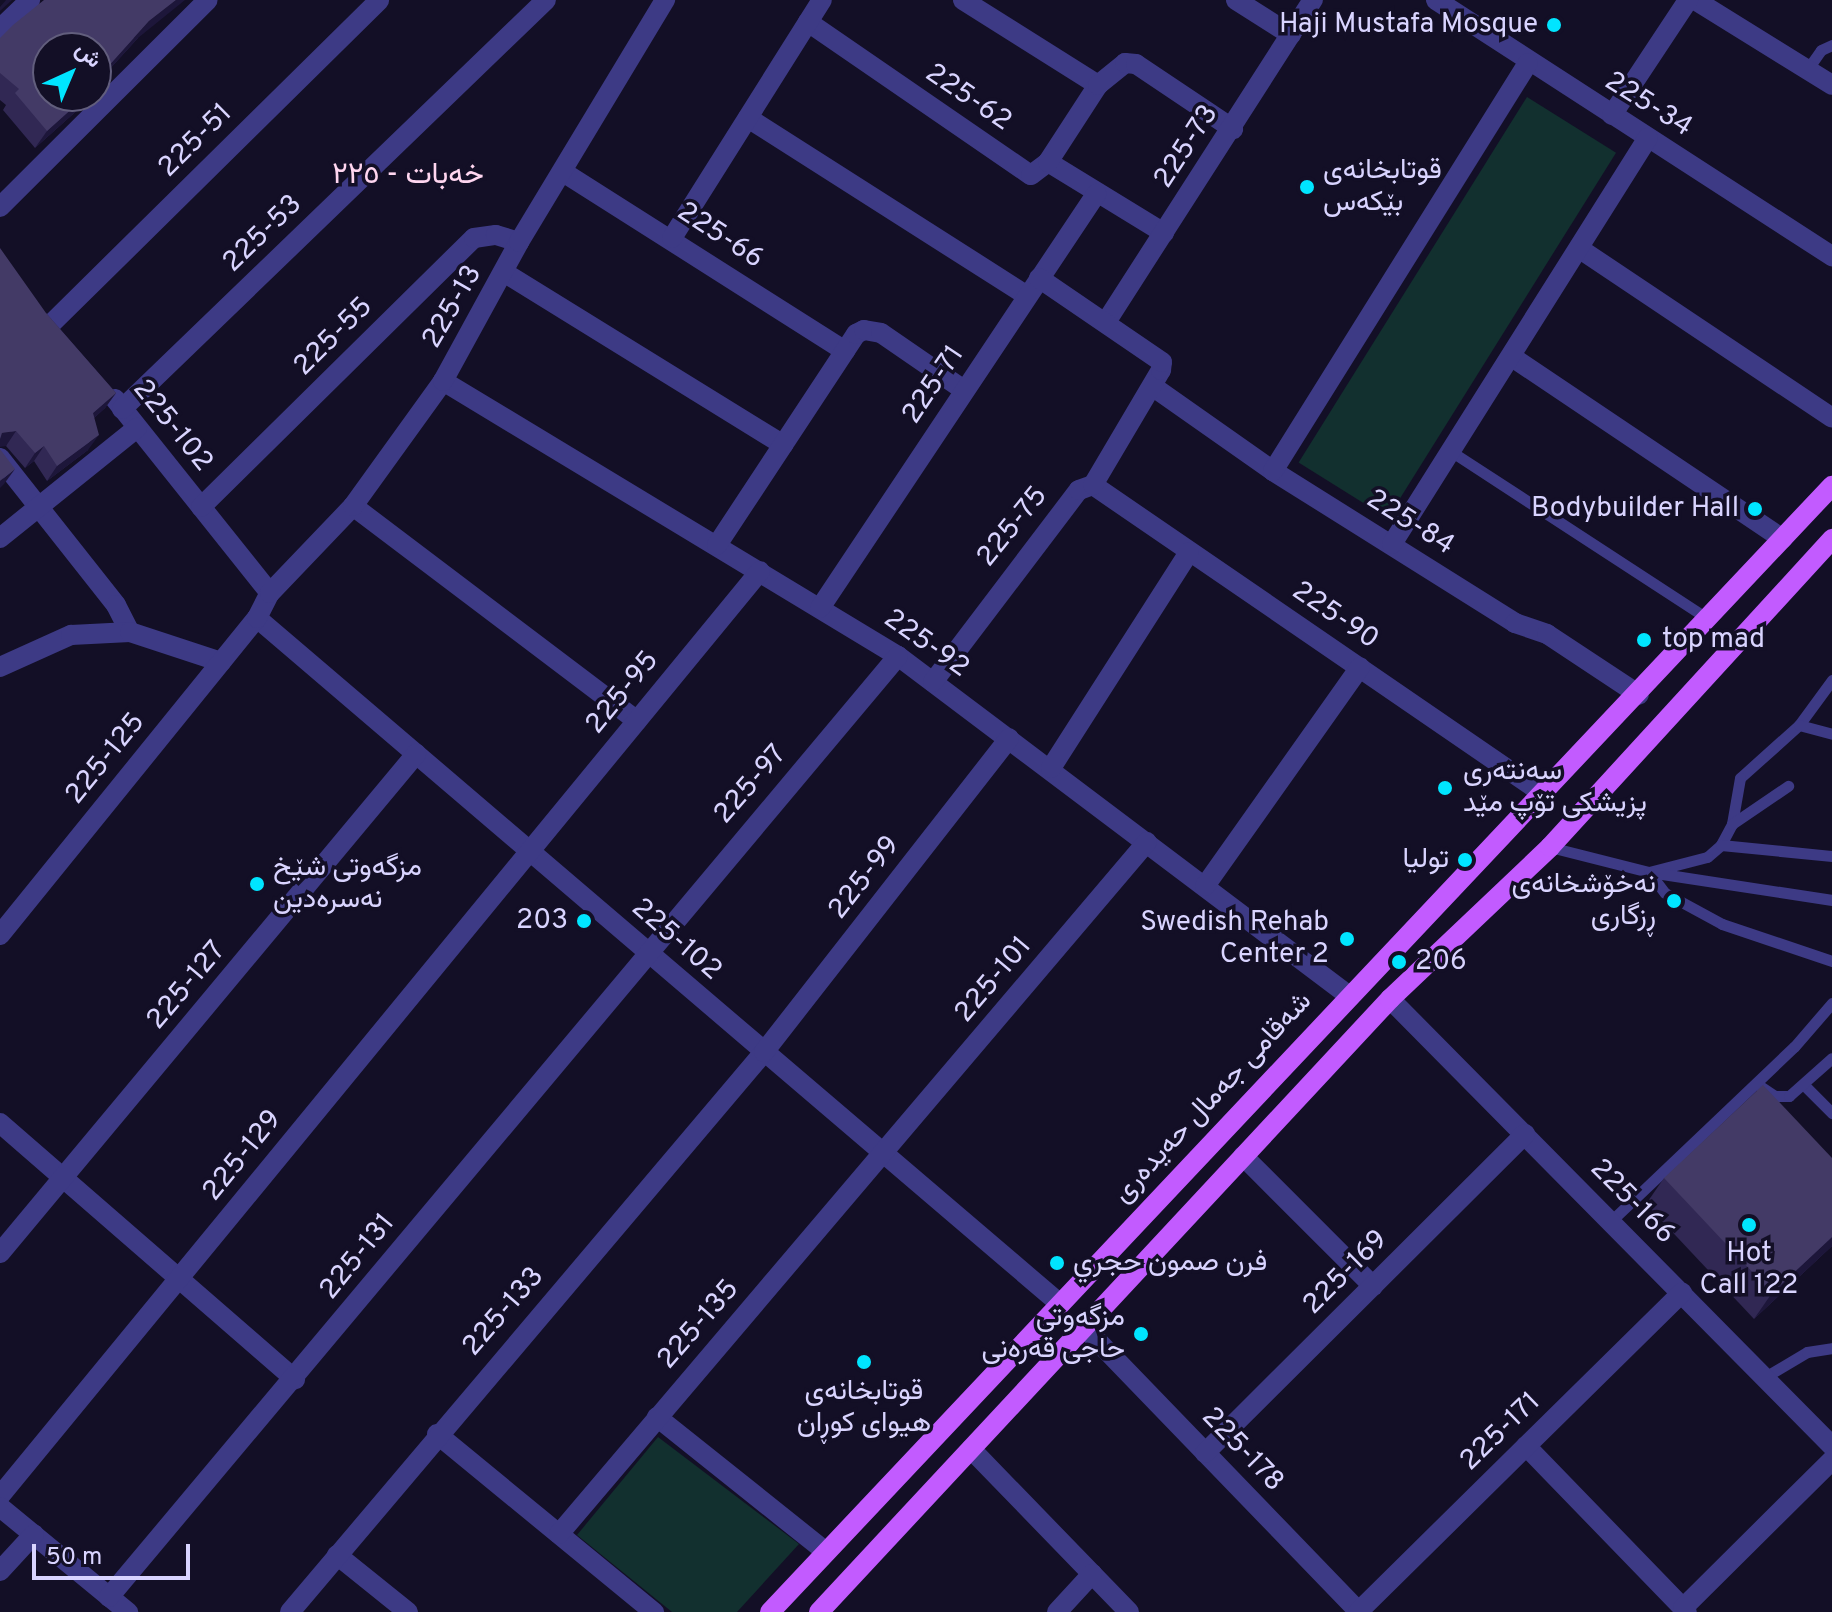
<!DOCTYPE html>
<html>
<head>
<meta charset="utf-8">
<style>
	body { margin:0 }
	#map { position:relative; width:1832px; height:1612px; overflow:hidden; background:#130f26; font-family:Overpass,Vazirmatn,sans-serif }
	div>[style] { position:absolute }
	.green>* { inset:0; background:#12302f; transform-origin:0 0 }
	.service>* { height:11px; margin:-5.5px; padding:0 5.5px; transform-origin:5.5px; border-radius:5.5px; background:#3d3a85 }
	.minor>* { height:20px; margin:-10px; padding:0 10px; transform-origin:10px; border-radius:10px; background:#3d3a85 }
	.primary>* { height:20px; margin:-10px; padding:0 10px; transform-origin:10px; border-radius:10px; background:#c25bff }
	.wall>* { inset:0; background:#312854 }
	.shaded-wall>* { inset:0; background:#1d163a }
	.building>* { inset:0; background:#433a66 }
	.dots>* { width:22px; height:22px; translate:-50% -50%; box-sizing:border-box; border:4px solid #130f26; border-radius:50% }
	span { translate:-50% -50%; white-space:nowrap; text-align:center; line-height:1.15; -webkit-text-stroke:7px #130f26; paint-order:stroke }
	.poi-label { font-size:28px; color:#d9d4ff }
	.right { translate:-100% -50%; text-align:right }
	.left { translate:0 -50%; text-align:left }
	.street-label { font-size:28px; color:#d9d4ff }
	.neighbourhood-label { font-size:30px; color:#ffd6f0 }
	.north { position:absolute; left:32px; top:32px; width:80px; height:80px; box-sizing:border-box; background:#130f26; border:2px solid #625e7d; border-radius:50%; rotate:44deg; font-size:22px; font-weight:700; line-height:32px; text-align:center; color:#d9d4ff }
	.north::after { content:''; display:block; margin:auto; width:28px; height:36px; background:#00e5ff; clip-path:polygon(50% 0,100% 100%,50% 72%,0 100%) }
	.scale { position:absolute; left:32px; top:1544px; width:158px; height:36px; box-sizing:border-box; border:4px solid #d9d4ff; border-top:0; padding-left:10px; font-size:24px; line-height:28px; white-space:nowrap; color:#d9d4ff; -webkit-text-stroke:6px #130f26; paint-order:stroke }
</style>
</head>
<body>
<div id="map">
	<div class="green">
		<div style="left:1527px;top:97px;width:105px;height:431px;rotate:32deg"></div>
		<div style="clip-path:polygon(658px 1437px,799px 1544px,737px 1612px,672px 1612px,577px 1535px)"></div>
	</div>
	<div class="service">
		<div style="left:1807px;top:70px;width:24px;rotate:-55deg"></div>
		<div style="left:1821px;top:50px;width:12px;rotate:-24deg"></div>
		<div style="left:1452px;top:452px;width:304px;rotate:33.1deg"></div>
		<div style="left:1832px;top:680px;width:56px;rotate:126.3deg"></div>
		<div style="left:1799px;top:725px;width:79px;rotate:138.1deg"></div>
		<div style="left:1740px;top:778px;width:47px;rotate:99.9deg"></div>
		<div style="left:1732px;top:824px;width:24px;rotate:118deg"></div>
		<div style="left:1721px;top:845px;width:18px;rotate:139deg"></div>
		<div style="left:1707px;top:857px;width:60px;rotate:165.5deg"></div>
		<div style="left:1649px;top:872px;width:26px;rotate:53deg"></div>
		<div style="left:1665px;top:893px;width:65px;rotate:28.5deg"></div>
		<div style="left:1722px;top:924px;width:116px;rotate:18.6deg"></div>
		<div style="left:1799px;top:725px;width:34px;rotate:15deg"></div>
		<div style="left:1732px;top:824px;width:68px;rotate:-34.2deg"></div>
		<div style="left:1721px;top:845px;width:112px;rotate:5.7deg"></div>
		<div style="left:1550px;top:847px;width:102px;rotate:14.2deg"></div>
		<div style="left:1649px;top:872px;width:185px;rotate:8.7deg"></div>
		<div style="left:1804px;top:1085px;width:40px;rotate:45deg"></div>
		<div style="left:1760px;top:1086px;width:18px;rotate:34deg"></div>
		<div style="left:1775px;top:1096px;width:14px"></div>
		<div style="left:1789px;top:1096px;width:57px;rotate:-41.5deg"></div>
		<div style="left:1611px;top:1221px;width:253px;rotate:-43.6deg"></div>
		<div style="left:1794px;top:1047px;width:58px;rotate:-49.2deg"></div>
		<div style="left:1765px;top:1377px;width:49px;rotate:-30.8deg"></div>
		<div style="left:1807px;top:1352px;width:25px;rotate:-9deg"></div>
	</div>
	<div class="minor">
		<div style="left:963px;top:0;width:160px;rotate:32.2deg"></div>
		<div style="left:1236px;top:0;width:65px;rotate:32.5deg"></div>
		<div style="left:1436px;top:0;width:472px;rotate:32.9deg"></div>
		<div style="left:1695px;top:0;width:161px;rotate:31.8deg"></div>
		<div style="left:808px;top:22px;width:270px;rotate:34.5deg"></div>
		<div style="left:1031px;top:175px;width:21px;rotate:-37deg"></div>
		<div style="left:1048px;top:162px;width:136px;rotate:31.5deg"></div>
		<div style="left:0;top:29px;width:42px;rotate:-44deg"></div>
		<div style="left:1612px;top:115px;width:138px;rotate:-56.5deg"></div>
		<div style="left:748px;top:118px;width:331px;rotate:32.5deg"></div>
		<div style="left:1048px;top:162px;width:92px;rotate:-57deg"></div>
		<div style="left:1098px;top:85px;width:35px;rotate:-39deg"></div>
		<div style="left:1125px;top:63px;width:11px;rotate:5deg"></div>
		<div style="left:1136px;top:64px;width:117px;rotate:33.8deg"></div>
		<div style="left:563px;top:172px;width:334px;rotate:32.4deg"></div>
		<div style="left:0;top:207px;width:293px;rotate:-44.9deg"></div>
		<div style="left:672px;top:238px;width:281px;rotate:-57.8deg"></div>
		<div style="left:1580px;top:249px;width:303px;rotate:33.8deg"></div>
		<div style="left:505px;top:273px;width:327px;rotate:31.7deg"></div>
		<div style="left:53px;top:322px;width:458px;rotate:-44.6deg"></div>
		<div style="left:1106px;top:322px;width:383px;rotate:-57.3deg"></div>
		<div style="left:1512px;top:357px;width:326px;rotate:33.9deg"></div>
		<div style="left:443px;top:381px;width:532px;rotate:31.15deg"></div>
		<div style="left:898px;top:656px;width:563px;rotate:36.99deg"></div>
		<div style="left:1155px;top:388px;width:144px;rotate:35.1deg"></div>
		<div style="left:1273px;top:471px;width:286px;rotate:32.1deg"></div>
		<div style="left:1515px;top:623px;width:34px;rotate:19deg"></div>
		<div style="left:1547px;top:634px;width:110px;rotate:33.5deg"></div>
		<div style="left:115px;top:399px;width:248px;rotate:51.4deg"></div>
		<div style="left:122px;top:409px;width:589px;rotate:-43.97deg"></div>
		<div style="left:0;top:458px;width:187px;rotate:51.7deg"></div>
		<div style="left:116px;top:605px;width:30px;rotate:63deg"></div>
		<div style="left:1273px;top:471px;width:481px;rotate:-58deg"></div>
		<div style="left:1093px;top:485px;width:548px;rotate:34.44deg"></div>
		<div style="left:353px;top:506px;width:356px;rotate:37.1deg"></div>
		<div style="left:201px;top:507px;width:383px;rotate:-44.6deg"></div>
		<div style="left:474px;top:238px;width:22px;rotate:-8deg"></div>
		<div style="left:496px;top:235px;width:24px;rotate:17deg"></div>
		<div style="left:0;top:538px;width:176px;rotate:-38.8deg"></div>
		<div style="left:1392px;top:544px;width:480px;rotate:-57.8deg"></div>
		<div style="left:717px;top:545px;width:253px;rotate:-56.6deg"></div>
		<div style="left:856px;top:334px;width:9px;rotate:-27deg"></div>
		<div style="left:864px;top:330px;width:17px;rotate:10deg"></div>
		<div style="left:881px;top:333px;width:101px;rotate:34.5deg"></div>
		<div style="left:820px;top:608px;width:498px;rotate:-56.3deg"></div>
		<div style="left:257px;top:618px;width:1055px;rotate:40.5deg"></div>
		<div style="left:0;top:667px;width:78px;rotate:-24.3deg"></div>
		<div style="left:71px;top:635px;width:59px;rotate:-2.9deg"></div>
		<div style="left:130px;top:632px;width:96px;rotate:18.2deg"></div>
		<div style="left:933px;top:682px;width:241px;rotate:-52.8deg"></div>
		<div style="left:1079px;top:490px;width:15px;rotate:-20deg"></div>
		<div style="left:1093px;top:485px;width:134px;rotate:-59.4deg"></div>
		<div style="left:1161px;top:370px;width:8px;rotate:-83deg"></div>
		<div style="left:1162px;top:362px;width:149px;rotate:-145.7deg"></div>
		<div style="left:1051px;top:768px;width:256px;rotate:-57.4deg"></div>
		<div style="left:1205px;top:886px;width:268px;rotate:-54.7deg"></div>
		<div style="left:0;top:935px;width:408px;rotate:-51deg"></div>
		<div style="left:257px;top:618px;width:28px;rotate:-63deg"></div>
		<div style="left:270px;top:593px;width:120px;rotate:-46.3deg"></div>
		<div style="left:353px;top:506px;width:154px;rotate:-54.2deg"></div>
		<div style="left:443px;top:381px;width:158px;rotate:-61.3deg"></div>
		<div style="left:519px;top:242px;width:283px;rotate:-58.9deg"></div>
		<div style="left:1390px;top:999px;width:629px;rotate:45.32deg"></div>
		<div style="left:0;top:1123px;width:391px;rotate:41deg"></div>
		<div style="left:1243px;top:1156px;width:184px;rotate:45deg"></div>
		<div style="left:0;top:1253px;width:650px;rotate:-50.18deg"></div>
		<div style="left:1084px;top:1327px;width:396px;rotate:46deg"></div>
		<div style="left:657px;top:1417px;width:216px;rotate:38.6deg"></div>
		<div style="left:437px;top:1434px;width:281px;rotate:39.4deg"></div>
		<div style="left:1526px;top:1446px;width:231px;rotate:45.9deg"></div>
		<div style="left:971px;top:1449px;width:227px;rotate:45.9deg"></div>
		<div style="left:1205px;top:1453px;width:452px;rotate:-44.9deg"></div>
		<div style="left:0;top:1496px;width:1197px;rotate:-50.59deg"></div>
		<div style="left:0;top:1507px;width:166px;rotate:39.4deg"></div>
		<div style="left:559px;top:1534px;width:908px;rotate:-49.65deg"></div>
		<div style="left:337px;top:1555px;width:91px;rotate:38.8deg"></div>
		<div style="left:0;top:1571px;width:50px;rotate:-47.4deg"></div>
		<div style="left:109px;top:1597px;width:1228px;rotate:-50.02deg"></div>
		<div style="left:1683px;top:1608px;width:210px;rotate:-44.8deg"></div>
		<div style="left:290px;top:1612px;width:734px;rotate:-49.75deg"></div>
		<div style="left:764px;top:1052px;width:398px;rotate:-52deg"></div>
		<div style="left:1057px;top:1612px;width:52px;rotate:-47.4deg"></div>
		<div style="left:1358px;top:1612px;width:455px;rotate:-44.6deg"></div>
	</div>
	<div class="primary">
		<div style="left:770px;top:1612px;width:1548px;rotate:-46.68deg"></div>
		<div style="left:819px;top:1612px;width:838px;rotate:-47.03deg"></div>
		<div style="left:1390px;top:999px;width:221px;rotate:-43.5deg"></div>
		<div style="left:1550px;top:847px;width:418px;rotate:-47.5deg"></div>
	</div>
	<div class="wall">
		<div style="clip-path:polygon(0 38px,138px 38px,96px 84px,96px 48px,86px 96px,89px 96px,82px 106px,35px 148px,3px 110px,6px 105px,0 100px)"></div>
		<div style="clip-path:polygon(46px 313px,116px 393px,105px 408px,94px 418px,88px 450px,47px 481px,34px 461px,25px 468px,6px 446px)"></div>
		<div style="clip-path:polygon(1832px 1158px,1832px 1246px,1754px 1319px,1646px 1204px,1664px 1178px)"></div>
	</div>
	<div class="shaded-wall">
		<div style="clip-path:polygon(6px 0,12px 0,0 11px,0 7px)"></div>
		<div style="clip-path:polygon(176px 0,185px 0,138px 38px,96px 84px,96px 80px,149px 21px)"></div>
		<div style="clip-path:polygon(86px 96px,89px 96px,82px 106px,35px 148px,47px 131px)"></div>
		<div style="clip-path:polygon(116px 393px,105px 408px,83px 428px,93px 413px)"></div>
		<div style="clip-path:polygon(16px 431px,6px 446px,0 447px,0 436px,2px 433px)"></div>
		<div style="clip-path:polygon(99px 435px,88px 450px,47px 481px,57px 466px)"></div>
		<div style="clip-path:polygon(44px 446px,34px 461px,25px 468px,35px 453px)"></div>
		<div style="clip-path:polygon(15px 469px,4px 484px,0 488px,0 481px)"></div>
		<div style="clip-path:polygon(1832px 1237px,1832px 1246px,1754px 1319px,1772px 1293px)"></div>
	</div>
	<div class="building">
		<div style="clip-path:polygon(44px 0,176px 0,149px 21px,96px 80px,96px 48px,48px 48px,48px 96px,86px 96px,47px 131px,15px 93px,19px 89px,0 73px,0 38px,13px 25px)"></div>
		<div style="clip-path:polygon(0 248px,46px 313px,116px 393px,93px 413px,99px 435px,57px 466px,44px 446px,35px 453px,16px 431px,2px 433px,0 439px)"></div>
		<div style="clip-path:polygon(0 449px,15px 469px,0 481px)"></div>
		<div style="clip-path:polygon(1763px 1085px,1832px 1158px,1832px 1237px,1772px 1293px,1664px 1178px)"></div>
	</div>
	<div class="dots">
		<div style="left:1554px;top:25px;background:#00e5ff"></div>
		<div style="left:1307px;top:187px;background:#00e5ff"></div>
		<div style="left:1755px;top:509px;background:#00e5ff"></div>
		<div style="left:1644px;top:640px;background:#00e5ff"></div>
		<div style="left:1445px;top:788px;background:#00e5ff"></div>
		<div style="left:1465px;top:860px;background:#00e5ff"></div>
		<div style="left:257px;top:884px;background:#00e5ff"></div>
		<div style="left:1674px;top:901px;background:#00e5ff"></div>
		<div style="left:584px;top:921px;background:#00e5ff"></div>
		<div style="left:1347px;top:939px;background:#00e5ff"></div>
		<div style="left:1399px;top:962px;background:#00e5ff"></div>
		<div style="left:1749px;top:1225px;background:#00e5ff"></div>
		<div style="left:1057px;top:1263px;background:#00e5ff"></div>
		<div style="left:1141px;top:1334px;background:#00e5ff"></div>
		<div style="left:864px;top:1362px;background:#00e5ff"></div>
	</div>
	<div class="poi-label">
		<span class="right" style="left:1538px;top:25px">Haji Mustafa Mosque</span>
		<span class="left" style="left:1323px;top:187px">قوتابخانەی<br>بێكه‌س</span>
		<span class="right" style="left:1739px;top:509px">Bodybuilder Hall</span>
		<span class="left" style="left:1662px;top:640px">top mad</span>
		<span class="left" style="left:1463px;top:788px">سەنتەری<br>پزیشکی تۆپ مێد</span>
		<span class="right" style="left:1449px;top:860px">تولیا</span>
		<span class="left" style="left:273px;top:884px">مزگه‌وتی شێخ<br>نه‌سرەدین</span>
		<span class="right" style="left:1656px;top:901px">نەخۆشخانەی<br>ڕزگاری</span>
		<span class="right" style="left:568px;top:921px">203</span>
		<span class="right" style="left:1329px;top:939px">Swedish Rehab<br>Center 2</span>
		<span class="left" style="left:1415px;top:962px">206</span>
		<span style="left:1749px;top:1270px">Hot<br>Call 122</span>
		<span class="left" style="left:1073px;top:1263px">فرن صمون حجري</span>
		<span class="right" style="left:1125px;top:1334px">مزگەوتی<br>حاجی قەرەنی</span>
		<span style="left:864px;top:1408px">قوتابخانەی<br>هیوای کوڕان</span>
	</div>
	<div class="street-label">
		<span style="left:968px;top:98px;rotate:34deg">225-62</span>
		<span style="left:1648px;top:105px;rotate:32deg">225-34</span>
		<span style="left:196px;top:141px;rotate:-45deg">225-51</span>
		<span style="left:1187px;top:147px;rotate:-57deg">225-73</span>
		<span style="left:263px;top:234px;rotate:-44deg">225-53</span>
		<span style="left:720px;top:236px;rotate:33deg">225-66</span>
		<span style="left:453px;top:307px;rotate:-60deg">225-13</span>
		<span style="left:334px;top:337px;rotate:-45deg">225-55</span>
		<span style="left:934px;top:385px;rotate:-56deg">225-71</span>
		<span style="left:172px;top:426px;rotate:51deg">225-102</span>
		<span style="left:1410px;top:523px;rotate:32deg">225-84</span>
		<span style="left:1013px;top:527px;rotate:-51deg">225-75</span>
		<span style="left:1335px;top:616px;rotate:34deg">225-90</span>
		<span style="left:926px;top:644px;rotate:35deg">225-92</span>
		<span style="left:623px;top:693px;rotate:-51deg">225-95</span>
		<span style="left:106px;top:759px;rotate:-51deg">225-125</span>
		<span style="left:751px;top:785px;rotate:-49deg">225-97</span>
		<span style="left:865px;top:878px;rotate:-52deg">225-99</span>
		<span style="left:676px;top:940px;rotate:41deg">225-102</span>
		<span style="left:994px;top:980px;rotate:-50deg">225-101</span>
		<span style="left:187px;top:986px;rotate:-50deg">225-127</span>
		<span style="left:1213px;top:1098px;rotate:-47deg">شەقامی جەمال حەیدەری</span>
		<span style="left:243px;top:1156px;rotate:-51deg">225-129</span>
		<span style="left:1632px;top:1202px;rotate:45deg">225-166</span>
		<span style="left:358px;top:1257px;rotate:-51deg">225-131</span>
		<span style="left:1346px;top:1273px;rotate:-45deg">225-169</span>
		<span style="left:504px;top:1312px;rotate:-49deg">225-133</span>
		<span style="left:699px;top:1325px;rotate:-49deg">225-135</span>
		<span style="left:1501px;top:1432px;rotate:-44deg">225-171</span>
		<span style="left:1242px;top:1450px;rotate:46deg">225-178</span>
	</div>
	<div class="neighbourhood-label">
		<span style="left:408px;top:176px">خەبات - ٢٢٥</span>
	</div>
	<div class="north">ش</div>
	<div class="scale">50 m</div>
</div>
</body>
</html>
